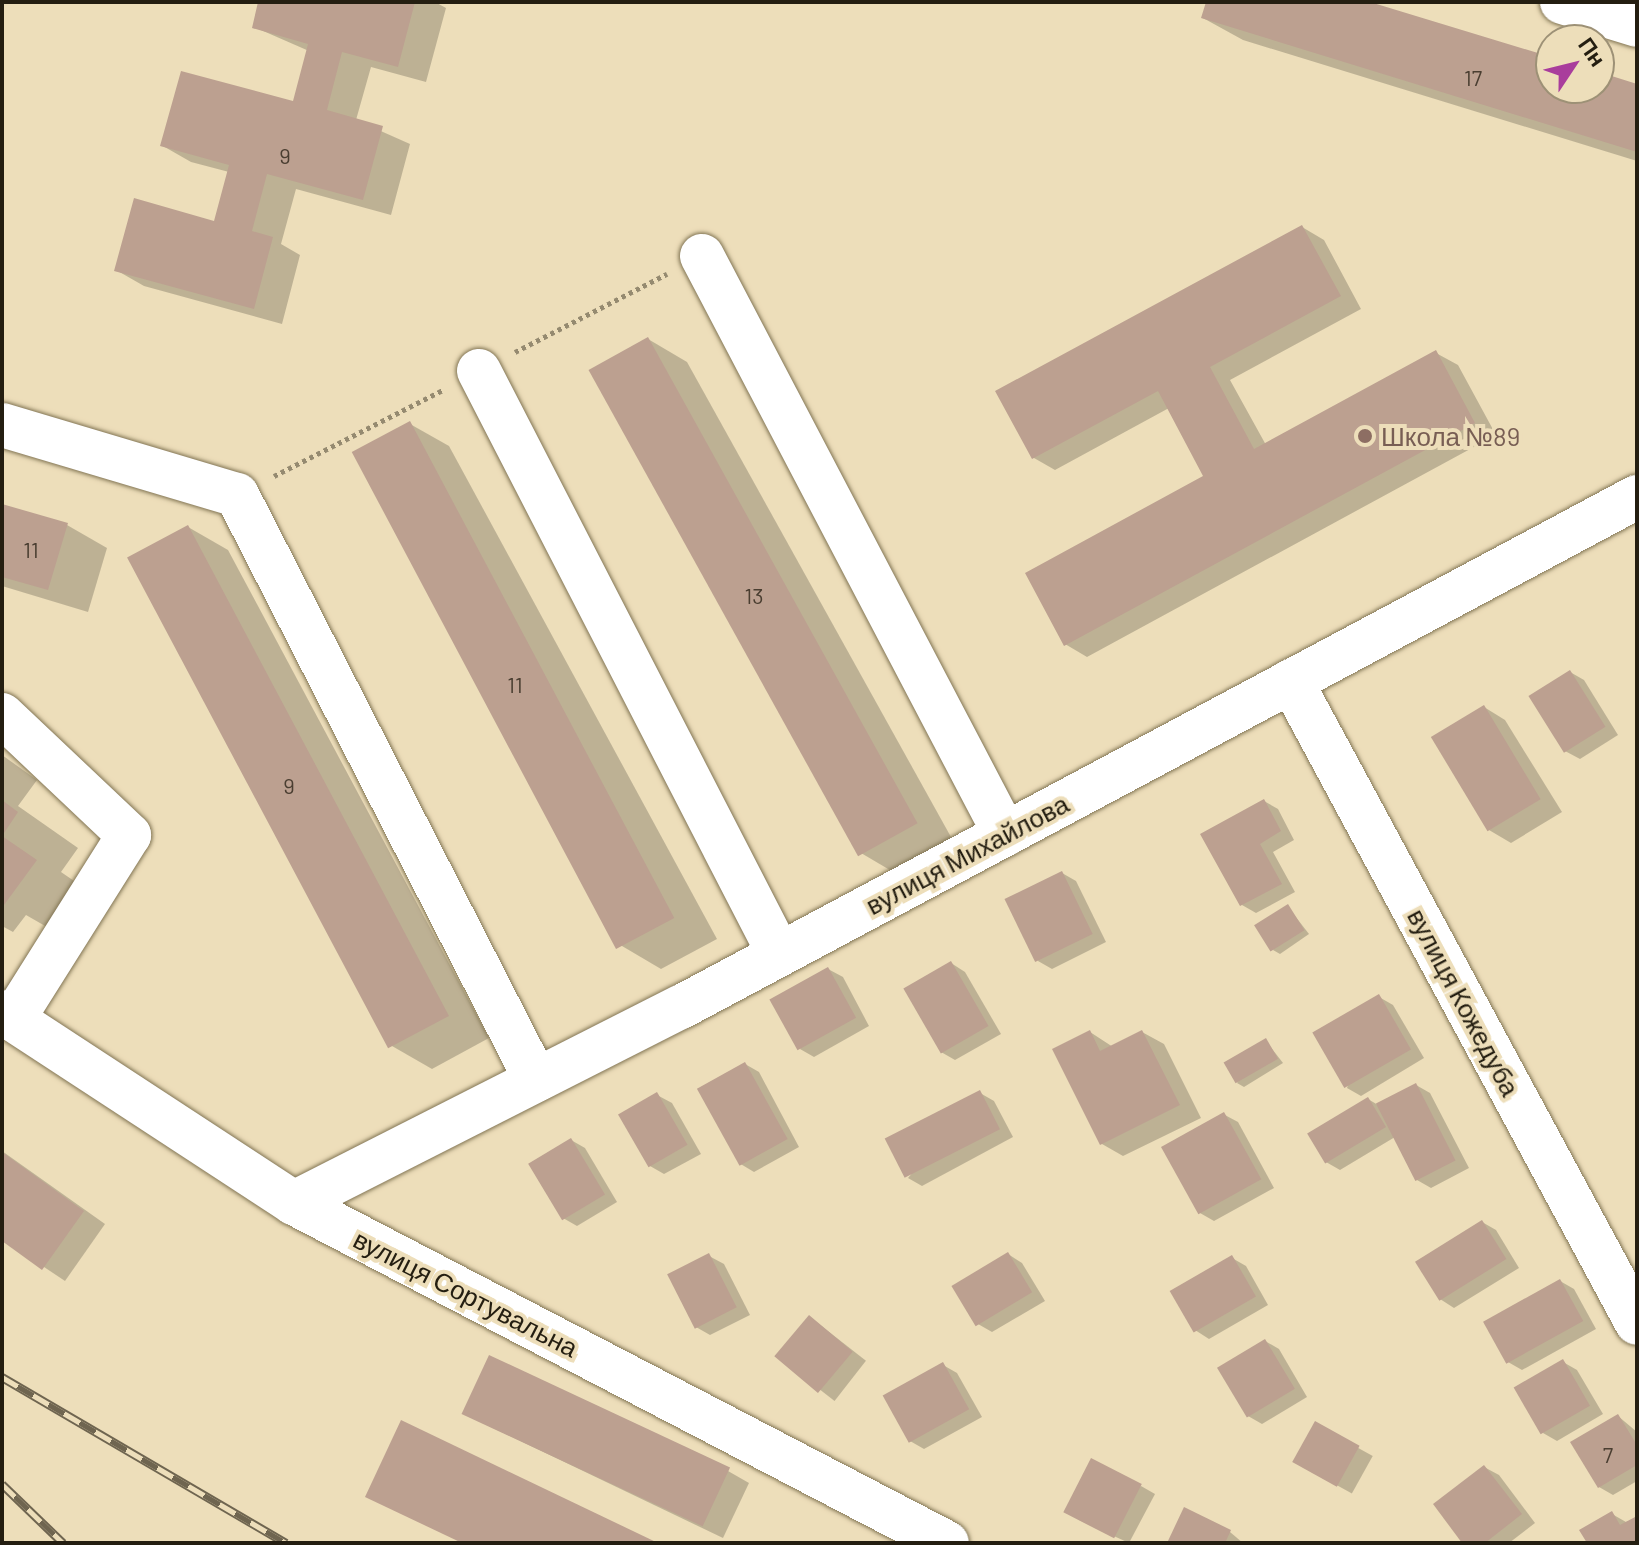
<!DOCTYPE html>
<html>
<head>
<meta charset="utf-8">
<style>
	body { margin:0 }
	#map { position:relative; width:1639px; height:1545px; overflow:hidden; background:#eddeba; font-family:Barlow,sans-serif }
	div>[style] { position:absolute }
	.shadow>* { inset:0; background:#0003; transform-origin:0 0 }
	.building>* { inset:0; background:#bca090; transform-origin:0 0 }
	.path>* { height:5px; margin-top:-2.5px; transform-origin:0; background:repeating-linear-gradient(90deg,#958a70 0 4px,transparent 0 8px) }
	.roads { filter:drop-shadow(0 0 2px #827554) drop-shadow(0 0 2px #827554) }
	.minor>* { height:44px; margin:-22px; padding:0 22px; transform-origin:22px; border-radius:22px; background:#fff }
	.rail>* { height:9px; margin-top:-4.5px; transform-origin:0; background:repeating-linear-gradient(90deg,#eddeba 0 18px,#6f6550 0 36px); box-sizing:border-box; border-block:2px solid #6f6550 }
	.dots>* { width:22px; height:22px; translate:-50% -50%; box-sizing:border-box; border:4px solid #eddeba; border-radius:50% }
	span { translate:-50% -50%; white-space:nowrap; text-align:center; line-height:1.15; -webkit-text-stroke:8px #eddeba; paint-order:stroke }
	.number-label { font-size:22px; color:#4a3e31 }
	.number-label span { -webkit-text-stroke-width:0 }
	.education-label { font-size:26px; color:#785e54 }
	.left { translate:0 -50%; text-align:left }
	.street-label { font-size:26px; color:#241e11 }
	.frame { position:absolute; inset:0; border:4px solid #241e11; pointer-events:none }
	.north { position:absolute; left:1535px; top:24px; width:80px; height:80px; box-sizing:border-box; background:#eddeba; border:2px solid #9d9176; border-radius:50%; rotate:55deg; font-size:22px; font-weight:700; line-height:32px; text-align:center; color:#241e11 }
	.north::after { content:''; display:block; margin:auto; width:28px; height:36px; background:#a93d9c; clip-path:polygon(50% 0,100% 100%,50% 72%,0 100%) }
</style>
</head>
<body>
<div id="map">
	<div class="shadow">
		<div style="clip-path:polygon(261px 2px,435px 2px,446px 8px,426px 82px,371px 67px,356px 120px,410px 144px,391px 215px,296px 189px,281px 244px,300px 255px,282px 324px,144px 286px,116px 270px,215px 223px,229px 172px,191px 162px,163px 146px,294px 104px,309px 51px,254px 27px)"></div>
		<div style="clip-path:polygon(1208px 2px,1363px 2px,1551px 60px,1551px 88px,1599px 88px,1599px 74px,1637px 86px,1637px 161px,1243px 40px,1203px 18px)"></div>
		<div style="clip-path:polygon(1302px 227px,1324px 240px,1361px 309px,1230px 380px,1266px 445px,1436px 353px,1458px 365px,1496px 435px,1087px 657px,1065px 644px,1206px 477px,1169px 408px,1055px 470px,1034px 458px,998px 392px)"></div>
		<div style="clip-path:polygon(648px 339px,687px 362px,956px 846px,900px 876px,861px 853px)"></div>
		<div style="clip-path:polygon(410px 424px,449px 446px,717px 939px,661px 969px,622px 946px)"></div>
		<div style="clip-path:polygon(2px 506px,67px 525px,107px 548px,88px 612px,2px 586px)"></div>
		<div style="clip-path:polygon(188px 527px,228px 550px,489px 1038px,432px 1069px,392px 1046px)"></div>
		<div style="clip-path:polygon(1570px 672px,1584px 680px,1618px 735px,1580px 759px,1565px 751px)"></div>
		<div style="clip-path:polygon(1484px 707px,1505px 720px,1562px 812px,1511px 843px,1489px 830px)"></div>
		<div style="clip-path:polygon(2px 755px,37px 780px,18px 806px,78px 848px,61px 872px,96px 896px,66px 938px,26px 915px,13px 932px,2px 926px)"></div>
		<div style="clip-path:polygon(1264px 801px,1278px 809px,1294px 840px,1273px 852px,1295px 892px,1256px 913px,1242px 905px)"></div>
		<div style="clip-path:polygon(1062px 873px,1076px 881px,1106px 942px,1052px 969px,1038px 961px)"></div>
		<div style="clip-path:polygon(1288px 907px,1309px 934px,1280px 954px,1273px 950px)"></div>
		<div style="clip-path:polygon(951px 963px,965px 972px,1001px 1034px,955px 1060px,941px 1052px)"></div>
		<div style="clip-path:polygon(828px 969px,843px 977px,869px 1026px,814px 1057px,800px 1049px)"></div>
		<div style="clip-path:polygon(1379px 997px,1393px 1005px,1424px 1058px,1361px 1096px,1347px 1088px)"></div>
		<div style="clip-path:polygon(1090px 1032px,1113px 1047px,1142px 1032px,1164px 1044px,1201px 1118px,1123px 1156px,1102px 1144px)"></div>
		<div style="clip-path:polygon(1266px 1041px,1283px 1063px,1244px 1087px,1237px 1083px)"></div>
		<div style="clip-path:polygon(745px 1064px,759px 1072px,799px 1147px,754px 1172px,739px 1163px)"></div>
		<div style="clip-path:polygon(1416px 1085px,1430px 1093px,1469px 1168px,1431px 1188px,1417px 1180px,1395px 1137px,1340px 1170px,1326px 1162px,1368px 1099px,1378px 1105px)"></div>
		<div style="clip-path:polygon(980px 1093px,994px 1101px,1013px 1137px,922px 1186px,908px 1178px)"></div>
		<div style="clip-path:polygon(657px 1095px,672px 1103px,701px 1154px,664px 1174px,650px 1166px)"></div>
		<div style="clip-path:polygon(1223px 1114px,1238px 1122px,1274px 1188px,1214px 1221px,1200px 1213px)"></div>
		<div style="clip-path:polygon(571px 1140px,585px 1148px,617px 1202px,577px 1226px,563px 1218px)"></div>
		<div style="clip-path:polygon(2px 1151px,105px 1224px,65px 1281px,2px 1239px)"></div>
		<div style="clip-path:polygon(1482px 1222px,1496px 1230px,1519px 1268px,1454px 1308px,1440px 1299px)"></div>
		<div style="clip-path:polygon(1008px 1254px,1022px 1263px,1045px 1301px,992px 1332px,978px 1324px)"></div>
		<div style="clip-path:polygon(709px 1256px,724px 1264px,750px 1315px,710px 1335px,696px 1327px)"></div>
		<div style="clip-path:polygon(1232px 1258px,1246px 1266px,1268px 1305px,1209px 1339px,1195px 1330px)"></div>
		<div style="clip-path:polygon(1560px 1281px,1574px 1289px,1596px 1329px,1522px 1370px,1508px 1362px)"></div>
		<div style="left:810px;top:1317px;width:71px;height:51px;rotate:38deg"></div>
		<div style="clip-path:polygon(1265px 1341px,1279px 1349px,1307px 1397px,1262px 1424px,1248px 1416px)"></div>
		<div style="clip-path:polygon(1563px 1362px,1577px 1370px,1603px 1414px,1557px 1441px,1543px 1433px)"></div>
		<div style="clip-path:polygon(943px 1365px,957px 1373px,982px 1417px,924px 1449px,910px 1441px)"></div>
		<div style="clip-path:polygon(464px 1414px,728px 1471px,749px 1483px,723px 1538px)"></div>
		<div style="clip-path:polygon(1618px 1416px,1637px 1432px,1637px 1481px,1613px 1495px,1599px 1487px)"></div>
		<div style="left:1315px;top:1424px;width:66px;height:43px;rotate:29deg"></div>
		<div style="clip-path:polygon(1484px 1467px,1499px 1475px,1535px 1523px,1509px 1543px,1464px 1543px)"></div>
		<div style="clip-path:polygon(1141px 1486px,1155px 1494px,1129px 1543px,1079px 1520px)"></div>
		<div style="clip-path:polygon(1185px 1510px,1230px 1532px,1243px 1543px,1169px 1543px)"></div>
		<div style="clip-path:polygon(1612px 1514px,1626px 1522px,1637px 1518px,1637px 1543px,1590px 1543px)"></div>
	</div>
	<div class="building">
		<div style="clip-path:polygon(258px 2px,415px 2px,398px 67px,342px 52px,327px 110px,383px 126px,363px 200px,267px 174px,252px 231px,273px 237px,254px 309px,114px 271px,134px 198px,214px 221px,229px 165px,160px 146px,181px 71px,293px 101px,308px 44px,252px 28px)"></div>
		<div style="clip-path:polygon(1206px 2px,1370px 2px,1551px 57px,1551px 88px,1599px 88px,1599px 72px,1637px 84px,1637px 152px,1201px 18px)"></div>
		<div style="clip-path:polygon(1302px 225px,1341px 296px,1210px 367px,1254px 449px,1436px 350px,1475px 423px,1064px 646px,1025px 573px,1203px 476px,1158px 391px,1032px 459px,995px 391px)"></div>
		<div style="left:648px;top:337px;width:556px;height:68px;rotate:61deg"></div>
		<div style="left:410px;top:421px;width:563px;height:66px;rotate:62deg"></div>
		<div style="clip-path:polygon(2px 504px,68px 523px,48px 590px,2px 577px)"></div>
		<div style="left:188px;top:525px;width:556px;height:69px;rotate:62deg"></div>
		<div style="left:1570px;top:670px;width:67px;height:49px;rotate:58deg"></div>
		<div style="left:1484px;top:705px;width:110px;height:62px;rotate:59deg"></div>
		<div style="clip-path:polygon(1264px 799px,1281px 831px,1260px 844px,1282px 884px,1240px 906px,1200px 834px)"></div>
		<div style="clip-path:polygon(2px 800px,18px 812px,2px 836px,37px 860px,4px 905px,2px 904px)"></div>
		<div style="left:1062px;top:871px;width:70px;height:64px;rotate:64deg"></div>
		<div style="left:1288px;top:904px;width:31px;height:40px;rotate:58deg"></div>
		<div style="left:951px;top:961px;width:75px;height:55px;rotate:60deg"></div>
		<div style="left:828px;top:967px;width:58px;height:67px;rotate:61deg"></div>
		<div style="left:1379px;top:994px;width:64px;height:77px;rotate:60deg"></div>
		<div style="clip-path:polygon(1090px 1030px,1100px 1051px,1142px 1030px,1180px 1105px,1100px 1145px,1052px 1049px)"></div>
		<div style="left:1266px;top:1038px;width:24px;height:49px;rotate:60deg"></div>
		<div style="left:745px;top:1062px;width:88px;height:55px;rotate:61deg"></div>
		<div style="left:1416px;top:1083px;width:87px;height:45px;rotate:63deg"></div>
		<div style="left:980px;top:1090px;width:44px;height:107px;rotate:63deg"></div>
		<div style="left:657px;top:1092px;width:61px;height:45px;rotate:60deg"></div>
		<div style="left:1368px;top:1097px;width:35px;height:71px;rotate:59deg"></div>
		<div style="left:1224px;top:1112px;width:77px;height:72px;rotate:61deg"></div>
		<div style="left:571px;top:1138px;width:66px;height:50px;rotate:59deg"></div>
		<div style="clip-path:polygon(2px 1152px,84px 1211px,42px 1270px,2px 1241px)"></div>
		<div style="left:1482px;top:1220px;width:46px;height:79px;rotate:58deg"></div>
		<div style="left:1008px;top:1252px;width:47px;height:66px;rotate:59deg"></div>
		<div style="left:709px;top:1253px;width:61px;height:47px;rotate:63deg"></div>
		<div style="left:1232px;top:1255px;width:48px;height:72px;rotate:60deg"></div>
		<div style="left:1560px;top:1279px;width:48px;height:88px;rotate:61deg"></div>
		<div style="left:809px;top:1315px;width:57px;height:54px;rotate:40deg"></div>
		<div style="left:1265px;top:1339px;width:58px;height:56px;rotate:59deg"></div>
		<div style="left:489px;top:1355px;width:266px;height:65px;rotate:25deg"></div>
		<div style="left:1563px;top:1359px;width:54px;height:57px;rotate:60deg"></div>
		<div style="left:943px;top:1362px;width:54px;height:69px;rotate:61deg"></div>
		<div style="clip-path:polygon(1618px 1414px,1637px 1445px,1637px 1465px,1598px 1488px,1570px 1442px)"></div>
		<div style="clip-path:polygon(401px 1420px,658px 1543px,462px 1543px,365px 1497px)"></div>
		<div style="left:1315px;top:1421px;width:51px;height:47px;rotate:29deg"></div>
		<div style="left:1091px;top:1458px;width:57px;height:61px;rotate:27deg"></div>
		<div style="clip-path:polygon(1484px 1465px,1522px 1514px,1485px 1543px,1462px 1543px,1433px 1504px)"></div>
		<div style="clip-path:polygon(1184px 1507px,1231px 1530px,1225px 1543px,1167px 1543px)"></div>
		<div style="clip-path:polygon(1612px 1511px,1620px 1525px,1637px 1516px,1637px 1543px,1587px 1543px,1579px 1530px)"></div>
	</div>
	<div class="path">
		<div style="left:515px;top:352px;width:171px;rotate:-27.2deg"></div>
		<div style="left:274px;top:476px;width:190px;rotate:-27deg"></div>
	</div>
	<div class="roads">
		<div class="minor">
			<div style="left:1562px;top:2px;width:78px;rotate:17deg"></div>
			<div style="left:702px;top:256px;width:653px;rotate:62.34deg"></div>
			<div style="left:479px;top:371px;width:656px;rotate:62.77deg"></div>
			<div style="left:2px;top:425px;width:245px;rotate:16.6deg"></div>
			<div style="left:237px;top:495px;width:657px;rotate:62.93deg"></div>
			<div style="left:1291px;top:681px;width:729px;rotate:61.68deg"></div>
			<div style="left:2px;top:715px;width:175px;rotate:43.4deg"></div>
			<div style="left:129px;top:835px;width:218px;rotate:122.2deg"></div>
			<div style="left:2px;top:1012px;width:349px;rotate:33.2deg"></div>
			<div style="left:294px;top:1203px;width:736px;rotate:27.5deg"></div>
			<div style="left:294px;top:1203px;width:434px;rotate:-26.9deg"></div>
			<div style="left:681px;top:1007px;width:1084px;rotate:-28.08deg"></div>
		</div>
	</div>
	<div class="rail">
		<div style="left:2px;top:1377px;width:329px;rotate:30.3deg"></div>
		<div style="left:2px;top:1484px;width:85px;rotate:44deg"></div>
	</div>
	<div class="dots">
		<div style="left:1365px;top:436px;background:#8d6e63"></div>
	</div>
	<div class="number-label">
		<span style="left:1473px;top:78px">17</span>
		<span style="left:285px;top:156px">9</span>
		<span style="left:31px;top:550px">11</span>
		<span style="left:754px;top:596px">13</span>
		<span style="left:515px;top:685px">11</span>
		<span style="left:289px;top:786px">9</span>
		<span style="left:1608px;top:1455px">7</span>
	</div>
	<div class="education-label">
		<span class="left" style="left:1381px;top:436px">Школа №89</span>
	</div>
	<div class="street-label">
		<span style="left:967px;top:854px;rotate:-28deg">вулиця Михайлова</span>
		<span style="left:1464px;top:1002px;rotate:62deg">вулиця Кожедуба</span>
		<span style="left:466px;top:1293px;rotate:27deg">вулиця Сортувальна</span>
	</div>
	<div class="frame"></div>
	<div class="north">Пн</div>
</div>
</body>
</html>
